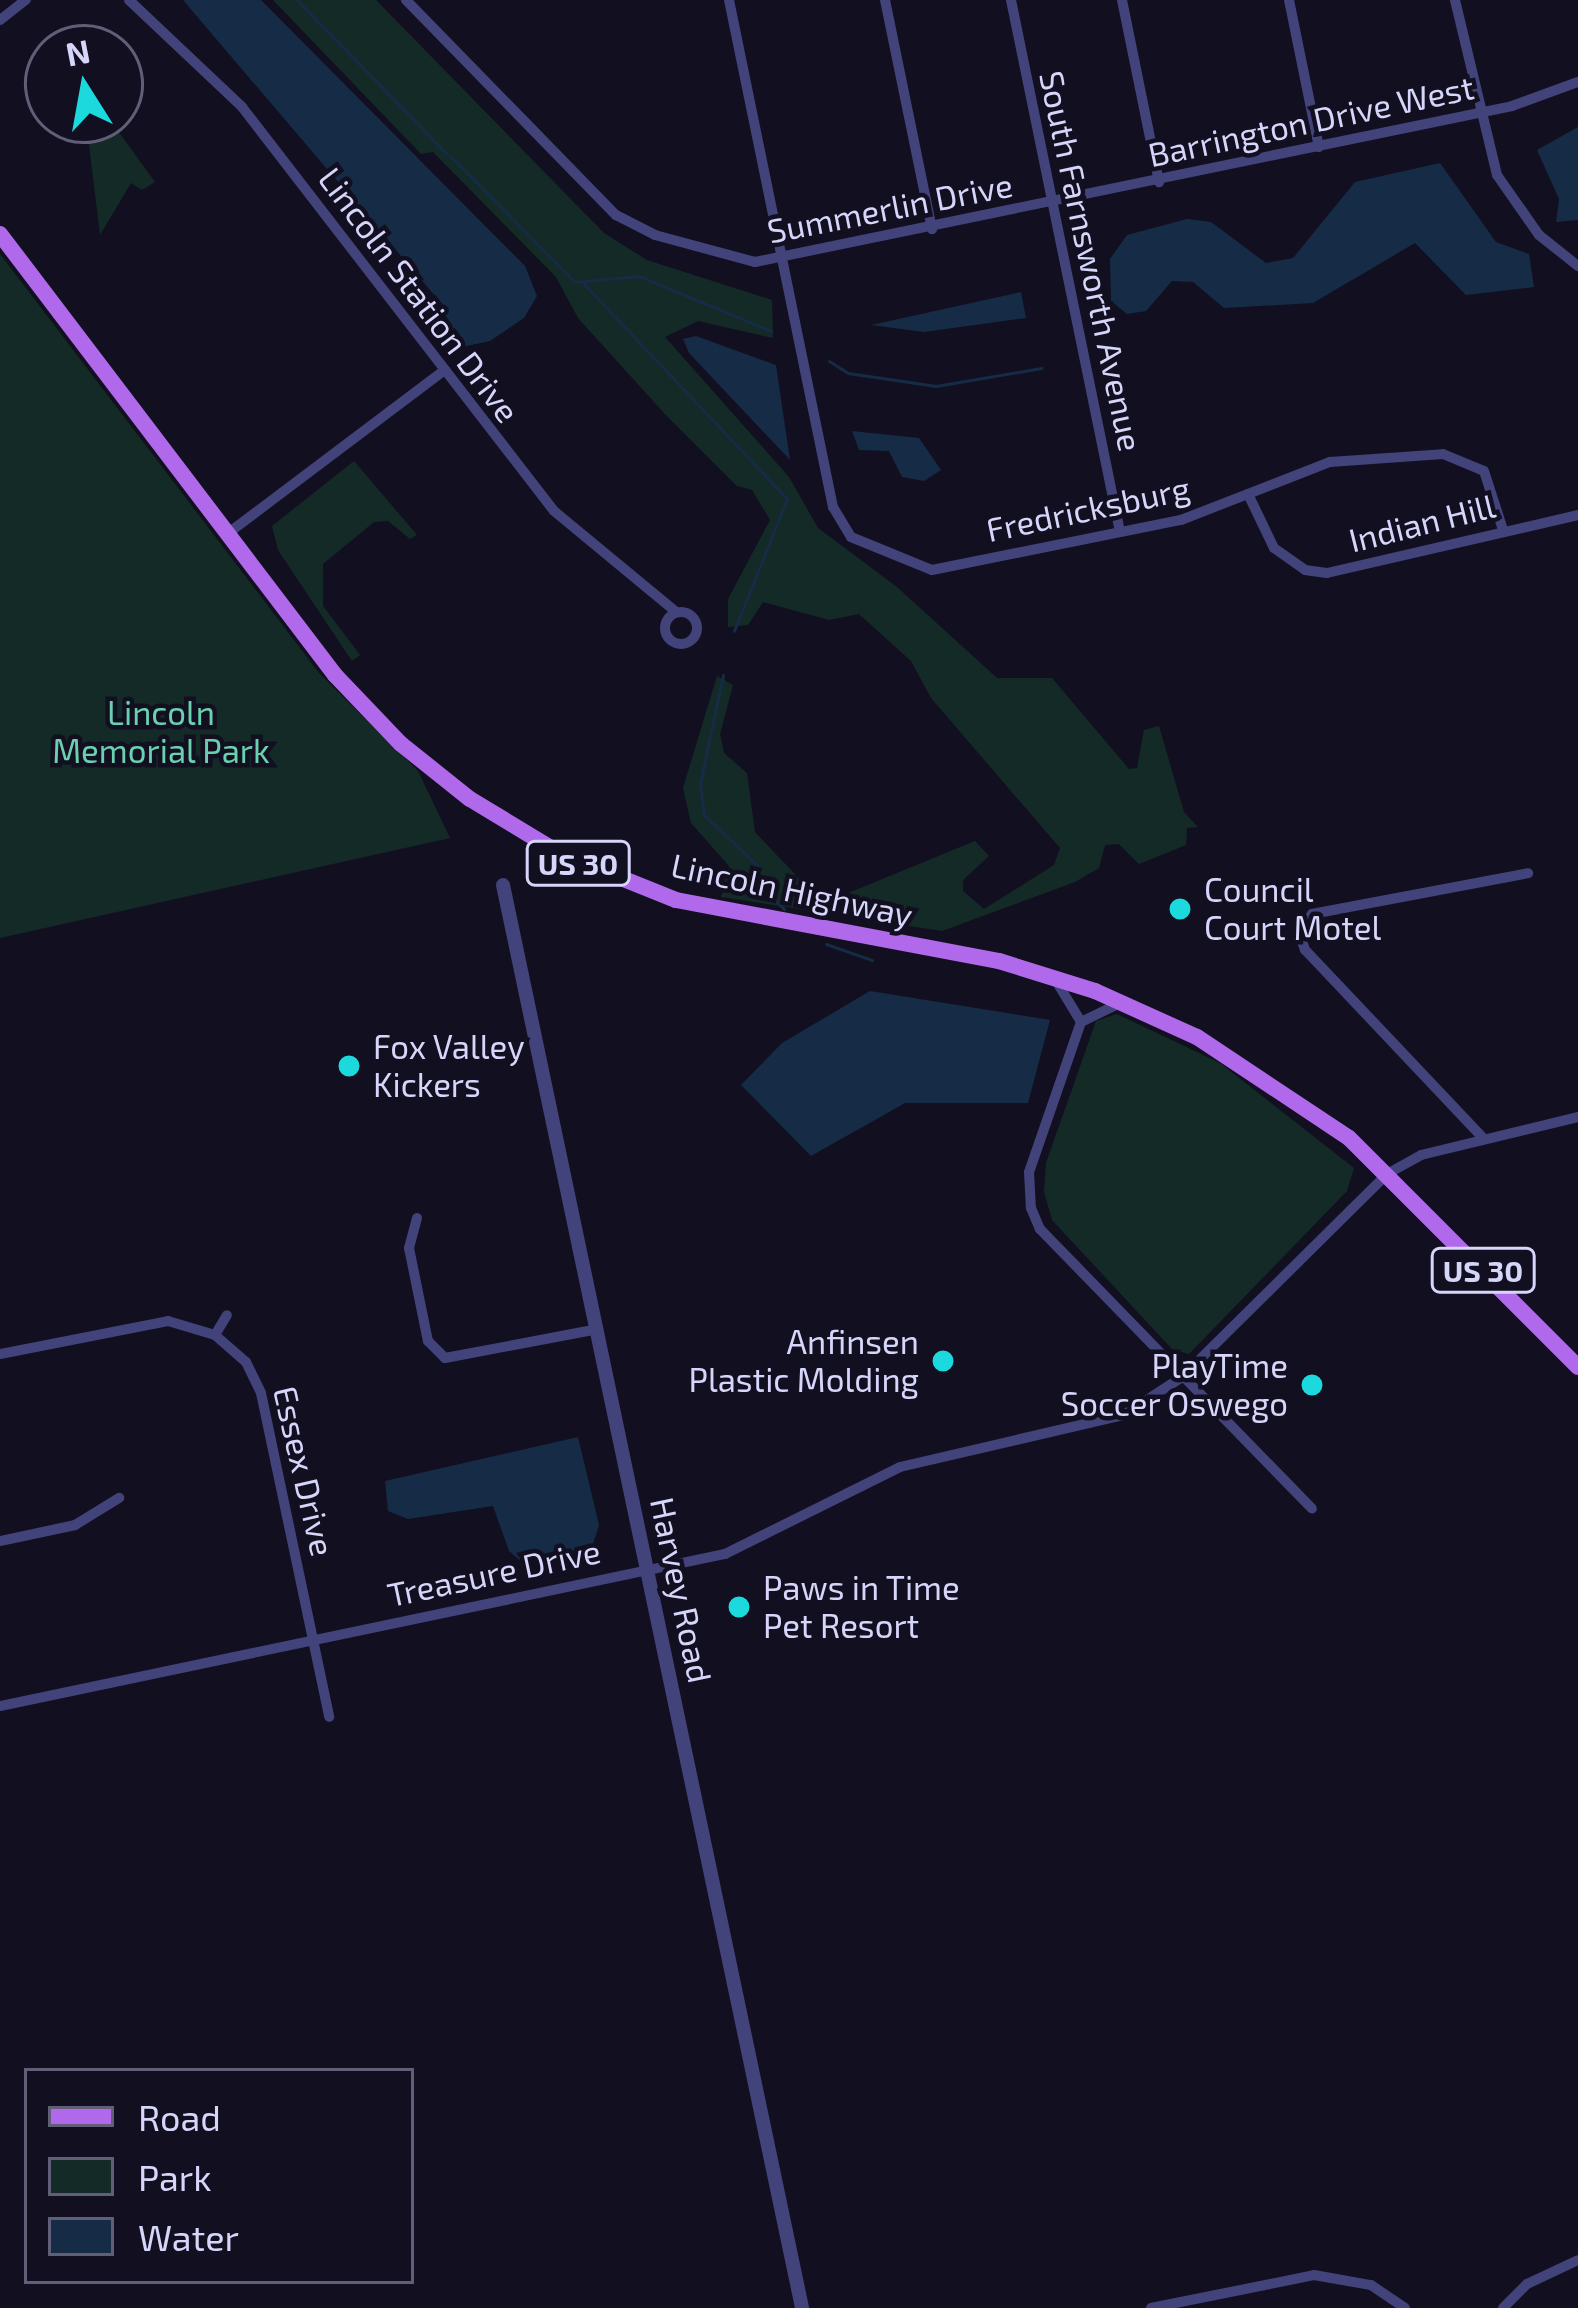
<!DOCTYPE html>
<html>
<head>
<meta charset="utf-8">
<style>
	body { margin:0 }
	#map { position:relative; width:1578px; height:2308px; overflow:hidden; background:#121020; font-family:"Exo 2",sans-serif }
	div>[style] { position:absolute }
	.green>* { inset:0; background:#142a27 }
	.water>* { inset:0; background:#162b45 }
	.stream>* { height:3px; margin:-1.5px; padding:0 1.5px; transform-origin:1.5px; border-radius:1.5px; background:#162b45 }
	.minor>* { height:10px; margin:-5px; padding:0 5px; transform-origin:5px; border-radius:5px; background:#41437a }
	.minor>.ring { margin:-5px; padding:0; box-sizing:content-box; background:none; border:10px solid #41437a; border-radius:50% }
	.tertiary>* { height:14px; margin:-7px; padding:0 7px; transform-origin:7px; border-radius:7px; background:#41437a }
	.primary>* { height:16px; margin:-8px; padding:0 8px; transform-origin:8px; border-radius:8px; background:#b169ec }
	.dots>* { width:33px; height:33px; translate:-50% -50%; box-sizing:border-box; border:6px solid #121020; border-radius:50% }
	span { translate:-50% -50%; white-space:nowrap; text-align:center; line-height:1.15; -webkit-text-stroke:9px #121020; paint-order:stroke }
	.shield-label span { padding:3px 9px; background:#121020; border:3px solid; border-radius:9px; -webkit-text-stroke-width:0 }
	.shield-label { font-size:30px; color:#d6d5fa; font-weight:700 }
	.street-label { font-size:33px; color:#d6d5fa }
	.park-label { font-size:33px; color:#6ad0af }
	.poi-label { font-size:33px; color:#d6d5fa }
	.left { translate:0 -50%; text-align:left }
	.right { translate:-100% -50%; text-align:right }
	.legend { position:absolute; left:24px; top:2068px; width:390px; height:216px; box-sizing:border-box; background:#121020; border:3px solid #605f77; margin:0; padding:15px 21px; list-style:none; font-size:36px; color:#d6d5fa }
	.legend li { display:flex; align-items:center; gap:24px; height:60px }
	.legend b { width:60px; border:3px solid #605f77 }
	.north { position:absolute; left:24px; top:24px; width:120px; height:120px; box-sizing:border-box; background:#121020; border:3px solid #605f77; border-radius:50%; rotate:349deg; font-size:33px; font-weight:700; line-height:48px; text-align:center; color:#d6d5fa }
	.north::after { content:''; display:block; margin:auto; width:42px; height:54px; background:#1cd9de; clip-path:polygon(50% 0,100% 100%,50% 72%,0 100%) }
</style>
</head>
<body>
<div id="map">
	<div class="green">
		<div style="clip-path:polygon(273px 0,376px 0,604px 233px,647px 260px,772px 300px,773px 338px,698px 321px,665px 337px,789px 477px,818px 528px,897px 587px,997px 678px,1052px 678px,1129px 769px,1137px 768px,1144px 730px,1159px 726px,1184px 812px,1198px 827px,1187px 828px,1186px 845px,1139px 864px,1119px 844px,1105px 845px,1099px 868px,1075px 882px,942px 931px,721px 897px,729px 866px,691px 823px,683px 788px,717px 676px,733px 685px,720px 734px,724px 753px,747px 773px,755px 832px,811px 891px,841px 896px,975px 841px,989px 856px,963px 880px,963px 891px,984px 909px,1054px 865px,1060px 848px,931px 698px,911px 661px,859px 614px,829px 620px,763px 602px,748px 625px,728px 627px,728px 599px,770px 520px,752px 490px,737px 486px,664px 413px,578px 318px,556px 277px,433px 152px,421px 154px)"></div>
		<div style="clip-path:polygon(86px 120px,110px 120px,155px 182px,142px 190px,131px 183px,100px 235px)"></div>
		<div style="clip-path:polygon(0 254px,319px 673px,418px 771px,450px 838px,0 938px)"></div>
		<div style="clip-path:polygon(354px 461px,417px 535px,410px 539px,388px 521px,374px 522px,323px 564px,323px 606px,360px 655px,352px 661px,278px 550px,272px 526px)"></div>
		<div style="clip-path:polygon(1117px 1014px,1220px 1063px,1354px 1168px,1347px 1191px,1189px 1354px,1172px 1349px,1052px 1220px,1044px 1192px,1046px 1163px,1096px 1021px)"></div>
	</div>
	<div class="water">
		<div style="clip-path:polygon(183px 0,261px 0,525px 266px,537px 296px,524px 318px,490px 341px,462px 347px,436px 297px)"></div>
		<div style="clip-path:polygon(1578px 127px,1578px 220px,1556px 222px,1559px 199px,1537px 150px)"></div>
		<div style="clip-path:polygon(1440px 163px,1496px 242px,1529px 254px,1534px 287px,1466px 295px,1415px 243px,1313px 303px,1224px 308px,1193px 282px,1172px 281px,1146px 311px,1127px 314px,1111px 301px,1110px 259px,1127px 235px,1187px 219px,1211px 222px,1266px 263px,1293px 258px,1355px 182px)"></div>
		<div style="clip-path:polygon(1021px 292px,1026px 318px,924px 332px,871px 325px)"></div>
		<div style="clip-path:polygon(696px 336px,776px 365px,790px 460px,689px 353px,683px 339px)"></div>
		<div style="clip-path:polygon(852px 431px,919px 438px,941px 470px,924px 481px,902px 477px,889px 451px,859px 450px)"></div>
		<div style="clip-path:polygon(870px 991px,1050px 1020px,1028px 1103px,905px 1103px,811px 1156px,741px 1085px,782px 1043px)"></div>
		<div style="clip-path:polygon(578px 1437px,599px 1525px,592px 1547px,521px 1561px,509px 1551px,493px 1506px,408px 1519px,388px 1511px,385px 1481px)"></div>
	</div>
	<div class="stream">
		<div style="left:297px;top:0;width:214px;rotate:45.8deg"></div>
		<div style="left:450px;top:156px;width:177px;rotate:45.2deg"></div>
		<div style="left:575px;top:282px;width:64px;rotate:-5.4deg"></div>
		<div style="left:639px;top:276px;width:143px;rotate:22.6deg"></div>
		<div style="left:584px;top:284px;width:296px;rotate:46.6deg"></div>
		<div style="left:787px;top:499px;width:142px;rotate:111.9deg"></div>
		<div style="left:829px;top:361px;width:22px;rotate:32deg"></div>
		<div style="left:848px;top:373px;width:89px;rotate:8.4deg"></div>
		<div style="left:936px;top:386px;width:107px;rotate:-9.7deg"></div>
		<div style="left:723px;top:675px;width:110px;rotate:102deg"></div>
		<div style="left:700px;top:783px;width:32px;rotate:83deg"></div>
		<div style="left:704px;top:815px;width:73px;rotate:43.3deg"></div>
		<div style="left:757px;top:865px;width:26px;rotate:72deg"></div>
		<div style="left:765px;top:890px;width:27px;rotate:45deg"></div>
		<div style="left:826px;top:944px;width:49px;rotate:19.2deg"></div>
	</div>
	<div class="minor">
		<div style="left:129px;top:0;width:156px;rotate:43.4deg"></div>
		<div style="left:242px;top:107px;width:510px;rotate:52.32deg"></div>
		<div style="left:554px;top:511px;width:158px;rotate:39.6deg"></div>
		<div style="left:406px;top:0;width:301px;rotate:45.7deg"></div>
		<div style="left:616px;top:215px;width:44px;rotate:27.1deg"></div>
		<div style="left:655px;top:235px;width:104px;rotate:15.1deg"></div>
		<div style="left:755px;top:262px;width:773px;rotate:-11.64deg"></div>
		<div style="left:1512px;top:106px;width:70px;rotate:-20deg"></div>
		<div style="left:729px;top:0;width:518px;rotate:78.41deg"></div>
		<div style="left:833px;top:507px;width:35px;rotate:59deg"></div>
		<div style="left:851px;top:537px;width:87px;rotate:22.2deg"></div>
		<div style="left:932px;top:570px;width:254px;rotate:-11.4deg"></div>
		<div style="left:1181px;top:520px;width:160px;rotate:-21.3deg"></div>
		<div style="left:1330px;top:462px;width:113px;rotate:-4deg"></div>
		<div style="left:1443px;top:454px;width:44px;rotate:22.5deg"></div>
		<div style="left:1484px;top:471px;width:62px;rotate:72.1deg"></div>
		<div style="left:885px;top:0;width:234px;rotate:78.4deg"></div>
		<div style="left:1011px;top:0;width:543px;rotate:78.42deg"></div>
		<div style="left:1122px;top:0;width:186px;rotate:78.5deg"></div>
		<div style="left:1289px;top:0;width:150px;rotate:78.5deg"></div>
		<div style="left:1455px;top:0;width:180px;rotate:76.5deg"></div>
		<div style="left:1497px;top:175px;width:73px;rotate:55deg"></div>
		<div style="left:1539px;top:235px;width:50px;rotate:38.5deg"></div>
		<div style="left:0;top:20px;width:33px;rotate:-38deg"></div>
		<div style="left:1248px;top:494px;width:60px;rotate:64.3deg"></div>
		<div style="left:1274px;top:548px;width:38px;rotate:35deg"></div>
		<div style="left:1305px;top:570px;width:22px;rotate:8deg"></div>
		<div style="left:1327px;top:573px;width:258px;rotate:-13deg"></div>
		<div style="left:227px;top:534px;width:273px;rotate:-37deg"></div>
		<div class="ring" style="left:665px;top:612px;width:22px;height:22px"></div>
		<div style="left:1055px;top:979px;width:50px;rotate:58.8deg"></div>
		<div style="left:1118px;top:1004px;width:41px;rotate:154.1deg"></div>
		<div style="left:1081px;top:1022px;width:159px;rotate:109.1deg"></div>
		<div style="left:1029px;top:1172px;width:36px;rotate:87deg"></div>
		<div style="left:1031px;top:1208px;width:23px;rotate:67deg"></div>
		<div style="left:1040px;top:1229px;width:390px;rotate:45.8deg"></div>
		<div style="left:1484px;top:1139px;width:260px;rotate:-133.4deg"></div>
		<div style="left:1305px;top:950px;width:18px;rotate:-109deg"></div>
		<div style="left:1299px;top:933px;width:23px;rotate:-56deg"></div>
		<div style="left:1312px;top:914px;width:220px;rotate:-10.7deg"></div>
		<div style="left:417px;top:1218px;width:31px;rotate:105deg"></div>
		<div style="left:409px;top:1248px;width:95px;rotate:78.5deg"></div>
		<div style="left:428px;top:1341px;width:24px;rotate:45deg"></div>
		<div style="left:445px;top:1358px;width:156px;rotate:-10.7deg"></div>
		<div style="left:215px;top:1335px;width:23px;rotate:-59deg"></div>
		<div style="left:0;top:1354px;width:171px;rotate:-11.1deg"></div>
		<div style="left:168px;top:1321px;width:49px;rotate:16.6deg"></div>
		<div style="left:215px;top:1335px;width:41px;rotate:41.1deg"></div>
		<div style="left:246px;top:1362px;width:34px;rotate:64deg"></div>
		<div style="left:261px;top:1393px;width:331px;rotate:78.1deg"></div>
		<div style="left:0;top:1541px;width:77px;rotate:-12deg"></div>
		<div style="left:75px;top:1525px;width:52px;rotate:-31.5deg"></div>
		<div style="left:0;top:1706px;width:741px;rotate:-11.84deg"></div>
		<div style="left:725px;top:1554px;width:195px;rotate:-26.4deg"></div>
		<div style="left:900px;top:1467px;width:230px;rotate:-13.1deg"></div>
		<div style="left:1124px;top:1415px;width:69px;rotate:-33.2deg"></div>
		<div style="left:1182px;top:1377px;width:289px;rotate:-44.7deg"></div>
		<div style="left:1387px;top:1174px;width:39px;rotate:-29deg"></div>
		<div style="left:1421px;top:1155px;width:162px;rotate:-13.6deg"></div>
		<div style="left:1151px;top:2308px;width:166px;rotate:-11.4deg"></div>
		<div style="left:1314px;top:2275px;width:58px;rotate:10deg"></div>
		<div style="left:1371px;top:2285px;width:41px;rotate:34.1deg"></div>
		<div style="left:1503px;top:2308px;width:34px;rotate:-45deg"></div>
		<div style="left:1527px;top:2284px;width:56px;rotate:-25.2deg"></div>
	</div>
	<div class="tertiary">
		<div style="left:503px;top:885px;width:1454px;rotate:78.13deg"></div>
	</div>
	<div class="primary">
		<div style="left:0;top:234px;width:554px;rotate:52.78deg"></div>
		<div style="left:335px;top:675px;width:95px;rotate:46.3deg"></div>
		<div style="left:401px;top:744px;width:88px;rotate:38.6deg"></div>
		<div style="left:470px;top:799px;width:104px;rotate:31.2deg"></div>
		<div style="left:559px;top:853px;width:126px;rotate:21.9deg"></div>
		<div style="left:676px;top:900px;width:329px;rotate:10.7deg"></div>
		<div style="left:999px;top:961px;width:101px;rotate:17.4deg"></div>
		<div style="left:1095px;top:991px;width:112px;rotate:24.3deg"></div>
		<div style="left:1197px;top:1037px;width:182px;rotate:33.6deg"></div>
		<div style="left:1349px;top:1138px;width:324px;rotate:45deg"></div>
	</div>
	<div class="dots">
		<div style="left:1180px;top:909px;background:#1cd9de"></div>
		<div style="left:349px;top:1066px;background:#1cd9de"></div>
		<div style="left:943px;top:1361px;background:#1cd9de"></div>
		<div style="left:1312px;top:1385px;background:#1cd9de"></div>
		<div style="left:739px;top:1607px;background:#1cd9de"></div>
	</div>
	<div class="shield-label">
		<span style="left:578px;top:863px">US 30</span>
		<span style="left:1483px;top:1270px">US 30</span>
	</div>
	<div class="street-label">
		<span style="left:1311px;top:121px;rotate:-12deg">Barrington Drive West</span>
		<span style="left:890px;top:208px;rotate:-11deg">Summerlin Drive</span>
		<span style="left:1091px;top:261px;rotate:78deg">South Farnsworth Avenue</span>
		<span style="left:419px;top:295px;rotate:53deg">Lincoln Station Drive</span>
		<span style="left:1088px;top:509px;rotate:-12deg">Fredricksburg</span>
		<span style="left:1422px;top:523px;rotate:-14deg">Indian Hill</span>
		<span style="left:792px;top:890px;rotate:12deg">Lincoln Highway</span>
		<span style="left:304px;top:1471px;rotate:77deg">Essex Drive</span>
		<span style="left:494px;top:1573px;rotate:-12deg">Treasure Drive</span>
		<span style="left:681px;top:1590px;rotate:78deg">Harvey Road</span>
	</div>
	<div class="park-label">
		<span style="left:161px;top:732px">Lincoln<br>Memorial Park</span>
	</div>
	<div class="poi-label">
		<span class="left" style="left:1204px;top:909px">Council<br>Court Motel</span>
		<span class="left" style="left:373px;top:1066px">Fox Valley<br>Kickers</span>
		<span class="right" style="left:919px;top:1361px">Anfinsen<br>Plastic Molding</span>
		<span class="right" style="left:1288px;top:1385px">PlayTime<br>Soccer Oswego</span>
		<span class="left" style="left:763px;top:1607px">Paws in Time<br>Pet Resort</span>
	</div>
	<ul class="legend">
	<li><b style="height:15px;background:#b169ec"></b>Road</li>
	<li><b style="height:33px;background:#142a27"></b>Park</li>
	<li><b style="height:33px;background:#162b45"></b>Water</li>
	</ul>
	<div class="north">N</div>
</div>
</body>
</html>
